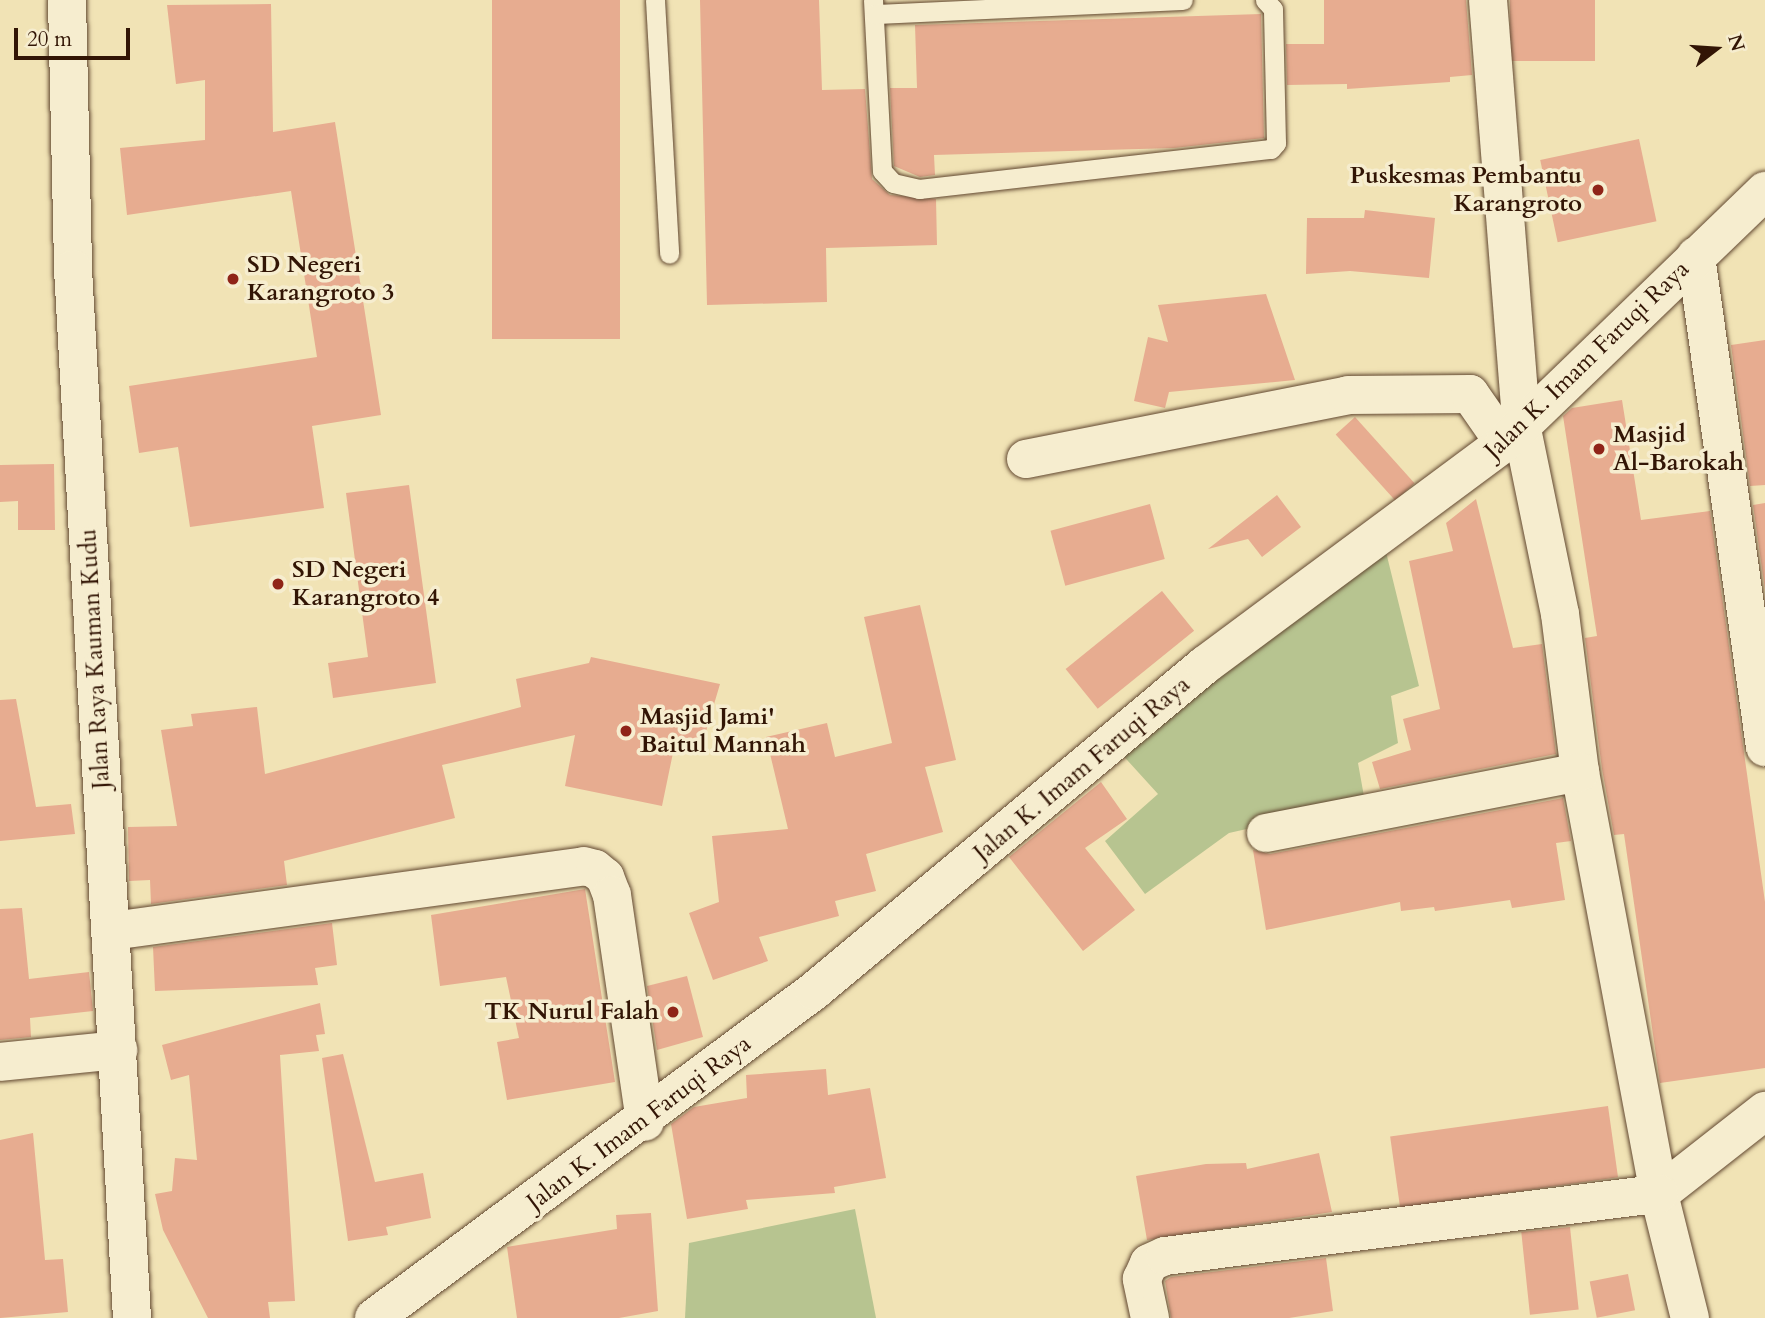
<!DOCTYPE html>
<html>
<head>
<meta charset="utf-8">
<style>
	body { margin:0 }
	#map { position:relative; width:1765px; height:1318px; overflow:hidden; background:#f1e3b5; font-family:Cardo,serif }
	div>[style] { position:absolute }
	.green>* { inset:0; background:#b7c490 }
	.building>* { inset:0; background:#e7ac90; transform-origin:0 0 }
	.roads { filter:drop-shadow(0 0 2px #624831) drop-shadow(0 0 2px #624831) }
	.service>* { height:19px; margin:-9.5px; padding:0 9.5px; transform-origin:9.5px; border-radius:9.5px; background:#f6edcf }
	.minor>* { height:38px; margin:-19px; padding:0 19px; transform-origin:19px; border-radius:19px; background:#f6edcf }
	.tertiary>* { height:38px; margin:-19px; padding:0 19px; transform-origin:19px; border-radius:19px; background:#f6edcf }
	.dots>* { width:19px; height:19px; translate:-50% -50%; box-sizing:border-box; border:4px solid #f6edcf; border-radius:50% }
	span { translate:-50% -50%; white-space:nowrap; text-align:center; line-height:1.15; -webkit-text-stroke:7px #f6edcf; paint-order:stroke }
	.poi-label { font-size:24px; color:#321505; font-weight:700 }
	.right { translate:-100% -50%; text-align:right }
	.left { translate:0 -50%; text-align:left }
	.street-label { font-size:24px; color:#321505 }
	.north { position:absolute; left:1681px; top:14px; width:70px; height:70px; -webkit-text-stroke:5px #f6edcf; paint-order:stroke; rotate:73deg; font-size:19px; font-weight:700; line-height:28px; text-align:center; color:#321505 }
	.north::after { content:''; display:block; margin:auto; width:24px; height:32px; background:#321505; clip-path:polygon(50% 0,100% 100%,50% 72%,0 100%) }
	.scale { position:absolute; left:14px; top:28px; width:116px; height:32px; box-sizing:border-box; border:4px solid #321505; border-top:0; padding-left:9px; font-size:21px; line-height:24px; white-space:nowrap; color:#321505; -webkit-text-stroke:5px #f6edcf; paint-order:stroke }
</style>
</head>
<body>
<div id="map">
	<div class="green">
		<div style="clip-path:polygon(1386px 552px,1419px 686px,1391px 696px,1398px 743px,1358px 763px,1365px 802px,1229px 833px,1145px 894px,1105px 841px,1158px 794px,1118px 750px)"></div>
		<div style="clip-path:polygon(855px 1209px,876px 1318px,685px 1318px,689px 1243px)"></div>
	</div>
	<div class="building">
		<div style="left:492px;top:0;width:128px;height:339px"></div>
		<div style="clip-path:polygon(700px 0,819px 0,822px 90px,865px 89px,872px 179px,890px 195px,936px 199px,937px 245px,826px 248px,827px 302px,707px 305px)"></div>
		<div style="clip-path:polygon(1324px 0,1466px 0,1472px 75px,1450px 77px,1450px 82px,1347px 89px,1347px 84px,1287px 85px,1286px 44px,1324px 44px)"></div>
		<div style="left:1510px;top:0;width:85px;height:61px"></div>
		<div style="clip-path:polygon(271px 4px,273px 132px,335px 122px,381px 415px,312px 426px,324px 508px,190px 527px,178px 447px,139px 453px,129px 386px,317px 357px,291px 191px,127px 215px,120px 148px,205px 140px,205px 80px,176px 84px,167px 5px)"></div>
		<div style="clip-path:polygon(1261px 14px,1264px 138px,1174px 148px,934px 155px,935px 175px,920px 177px,894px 166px,890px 88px,917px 88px,915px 25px)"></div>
		<div style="left:1639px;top:139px;width:84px;height:101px;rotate:78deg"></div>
		<div style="clip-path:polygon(1365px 210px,1435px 218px,1429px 278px,1350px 271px,1306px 274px,1307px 218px,1364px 218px)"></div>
		<div style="clip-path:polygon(1266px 294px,1295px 380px,1169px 392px,1165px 408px,1134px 401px,1148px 337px,1168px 342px,1158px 305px)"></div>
		<div style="clip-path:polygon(1765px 340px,1765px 485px,1750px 486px,1731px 345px)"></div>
		<div style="clip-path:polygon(1622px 400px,1641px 520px,1710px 511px,1765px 902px,1765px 1068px,1660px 1083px,1624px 834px,1614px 835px,1602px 769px,1585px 638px,1597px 636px,1563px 416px,1572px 408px)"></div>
		<div style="left:1355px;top:417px;width:89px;height:26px;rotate:48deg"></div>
		<div style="clip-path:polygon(54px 464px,55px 530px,18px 530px,18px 501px,0 502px,0 465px)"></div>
		<div style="clip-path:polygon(409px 485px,436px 683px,333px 698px,328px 663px,368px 657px,346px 493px)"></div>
		<div style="clip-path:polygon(1277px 495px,1301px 527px,1262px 557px,1248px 539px,1208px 549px)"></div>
		<div style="clip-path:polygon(1476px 499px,1513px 648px,1542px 644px,1556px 754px,1380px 789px,1372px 762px,1411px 750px,1403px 719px,1440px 709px,1409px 561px,1453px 551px,1446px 523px)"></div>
		<div style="clip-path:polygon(1765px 503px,1765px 590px,1753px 505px)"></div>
		<div style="left:1150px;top:504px;width:57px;height:103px;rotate:75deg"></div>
		<div style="left:1162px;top:591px;width:51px;height:124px;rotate:51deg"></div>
		<div style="clip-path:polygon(920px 605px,956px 760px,925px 767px,943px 832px,866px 854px,876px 891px,835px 901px,839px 916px,759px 937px,768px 961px,713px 980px,689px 913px,719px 902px,712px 836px,788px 829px,766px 737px,827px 723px,835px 757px,892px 743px,864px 617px)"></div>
		<div style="clip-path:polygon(591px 657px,720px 684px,699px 755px,674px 748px,662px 806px,565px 786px,575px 735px,442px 765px,455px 818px,284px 861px,287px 885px,151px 904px,150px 880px,129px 881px,128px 827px,177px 826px,161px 730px,193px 726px,191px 714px,257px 707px,265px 774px,521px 707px,516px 679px,589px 663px)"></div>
		<div style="clip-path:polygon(16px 699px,36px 807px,71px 804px,75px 834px,0 841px,0 700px)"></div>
		<div style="clip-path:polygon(1101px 782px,1127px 819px,1085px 848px,1135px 910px,1083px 951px,1009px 857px)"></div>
		<div style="clip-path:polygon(1563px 798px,1571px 841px,1556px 843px,1565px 900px,1512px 908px,1510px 900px,1435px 911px,1434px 907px,1401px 911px,1400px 902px,1266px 930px,1253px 850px,1270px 854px)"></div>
		<div style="clip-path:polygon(585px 889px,615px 1082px,507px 1100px,497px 1042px,519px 1038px,506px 977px,440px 986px,431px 915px)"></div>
		<div style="clip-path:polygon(22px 908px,29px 979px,89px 972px,93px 1011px,30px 1018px,31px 1037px,0 1040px,0 909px)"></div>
		<div style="clip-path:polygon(332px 923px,337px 965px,315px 968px,318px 985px,155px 991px,153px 947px)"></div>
		<div style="clip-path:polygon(687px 976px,703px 1037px,657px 1050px,647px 986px)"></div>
		<div style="clip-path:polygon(320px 1003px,325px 1034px,316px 1035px,319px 1051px,280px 1055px,295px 1301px,268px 1302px,270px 1318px,208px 1318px,163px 1230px,155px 1194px,172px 1191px,175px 1158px,197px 1160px,189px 1075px,171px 1080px,162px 1045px)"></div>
		<div style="clip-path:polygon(343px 1054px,375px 1182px,423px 1173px,431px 1218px,386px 1227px,388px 1235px,348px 1241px,322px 1058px)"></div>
		<div style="clip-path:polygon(826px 1069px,828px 1095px,870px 1088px,886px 1178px,834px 1187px,835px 1193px,746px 1200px,748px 1209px,687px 1219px,671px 1124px,694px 1107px,747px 1098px,746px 1075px)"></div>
		<div style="left:1608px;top:1106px;width:72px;height:220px;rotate:82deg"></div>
		<div style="clip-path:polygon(33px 1133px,45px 1260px,63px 1259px,68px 1312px,0 1318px,0 1140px)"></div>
		<div style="clip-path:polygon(1319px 1153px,1332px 1212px,1147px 1240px,1136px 1176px,1206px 1164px,1246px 1163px,1247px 1169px)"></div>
		<div style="clip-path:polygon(651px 1213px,658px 1311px,619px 1318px,517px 1318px,507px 1247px,617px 1229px,616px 1215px)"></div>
		<div style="left:1570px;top:1227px;width:83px;height:49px;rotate:84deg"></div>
		<div style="clip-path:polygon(1326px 1258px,1333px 1311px,1289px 1318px,1171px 1318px,1165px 1281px,1171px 1277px)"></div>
		<div style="left:1628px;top:1274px;width:37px;height:39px;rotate:79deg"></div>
	</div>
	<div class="roads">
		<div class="service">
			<div style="left:655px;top:0;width:254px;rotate:86.8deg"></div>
			<div style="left:873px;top:0;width:171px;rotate:87deg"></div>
			<div style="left:882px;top:171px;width:16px;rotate:47deg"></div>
			<div style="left:893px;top:183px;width:27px;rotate:13deg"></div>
			<div style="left:919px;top:189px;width:354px;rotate:-6.5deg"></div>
			<div style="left:1271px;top:149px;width:8px;rotate:-50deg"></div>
			<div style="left:1276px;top:143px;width:134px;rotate:-91.3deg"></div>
			<div style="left:1273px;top:9px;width:12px;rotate:-132deg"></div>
			<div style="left:875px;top:14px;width:308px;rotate:-2.6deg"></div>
		</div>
		<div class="minor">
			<div style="left:1488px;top:0;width:430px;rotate:85.5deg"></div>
			<div style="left:1522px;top:429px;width:189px;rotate:78.4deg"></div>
			<div style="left:1560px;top:614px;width:159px;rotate:82.8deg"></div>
			<div style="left:1580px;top:772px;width:429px;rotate:79.4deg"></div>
			<div style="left:1659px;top:1194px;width:128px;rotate:76deg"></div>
			<div style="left:1696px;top:256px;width:496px;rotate:82deg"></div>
			<div style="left:1026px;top:459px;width:328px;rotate:-11.2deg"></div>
			<div style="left:1348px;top:395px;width:122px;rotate:-0.5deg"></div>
			<div style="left:1470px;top:394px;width:60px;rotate:55.2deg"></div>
			<div style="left:1266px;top:833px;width:320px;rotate:-11deg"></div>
			<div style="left:112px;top:931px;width:476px;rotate:-7.8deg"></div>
			<div style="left:584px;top:866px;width:11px;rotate:15deg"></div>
			<div style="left:595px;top:869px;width:13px;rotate:39deg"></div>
			<div style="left:605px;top:877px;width:19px;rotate:69deg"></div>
			<div style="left:612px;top:895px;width:229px;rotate:81.7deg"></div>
			<div style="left:0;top:1062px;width:119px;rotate:-5.8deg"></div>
			<div style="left:1659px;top:1194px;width:135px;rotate:-38.1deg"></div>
			<div style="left:374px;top:1318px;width:548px;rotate:-36.62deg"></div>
			<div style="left:814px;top:991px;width:509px;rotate:-39.82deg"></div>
			<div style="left:1205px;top:665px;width:372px;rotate:-36.6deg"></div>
			<div style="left:1504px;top:443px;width:363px;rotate:-44deg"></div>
			<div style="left:1150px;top:1318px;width:40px;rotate:-102deg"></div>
			<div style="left:1142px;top:1279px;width:17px;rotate:-66deg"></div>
			<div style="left:1149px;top:1263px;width:17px;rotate:-24deg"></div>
			<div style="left:1165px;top:1256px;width:498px;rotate:-7.2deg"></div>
		</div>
		<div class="tertiary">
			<div style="left:67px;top:0;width:269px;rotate:88.7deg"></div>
			<div style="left:73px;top:269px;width:1051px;rotate:86.78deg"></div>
		</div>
	</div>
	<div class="dots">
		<div style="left:1598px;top:190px;background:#8f2418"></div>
		<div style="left:233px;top:279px;background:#8f2418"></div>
		<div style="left:1599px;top:449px;background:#8f2418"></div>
		<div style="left:278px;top:584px;background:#8f2418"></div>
		<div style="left:626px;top:731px;background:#8f2418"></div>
		<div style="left:673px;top:1012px;background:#8f2418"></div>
	</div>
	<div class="poi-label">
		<span class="right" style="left:1582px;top:190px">Puskesmas Pembantu<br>Karangroto</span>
		<span class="left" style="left:247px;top:279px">SD Negeri<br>Karangroto 3</span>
		<span class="left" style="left:1613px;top:449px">Masjid<br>Al-Barokah</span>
		<span class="left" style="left:292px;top:584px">SD Negeri<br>Karangroto 4</span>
		<span class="left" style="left:640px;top:731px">Masjid Jami'<br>Baitul Mannah</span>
		<span class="right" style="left:659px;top:1012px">TK Nurul Falah</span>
	</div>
	<div class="street-label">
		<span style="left:1587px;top:360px;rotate:-44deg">Jalan K. Imam Faruqi Raya</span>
		<span style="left:95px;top:659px;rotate:-93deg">Jalan Raya Kauman Kudu</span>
		<span style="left:1082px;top:769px;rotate:-40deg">Jalan K. Imam Faruqi Raya</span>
		<span style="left:639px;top:1123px;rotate:-37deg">Jalan K. Imam Faruqi Raya</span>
	</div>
	<div class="north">N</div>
	<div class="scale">20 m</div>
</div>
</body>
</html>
